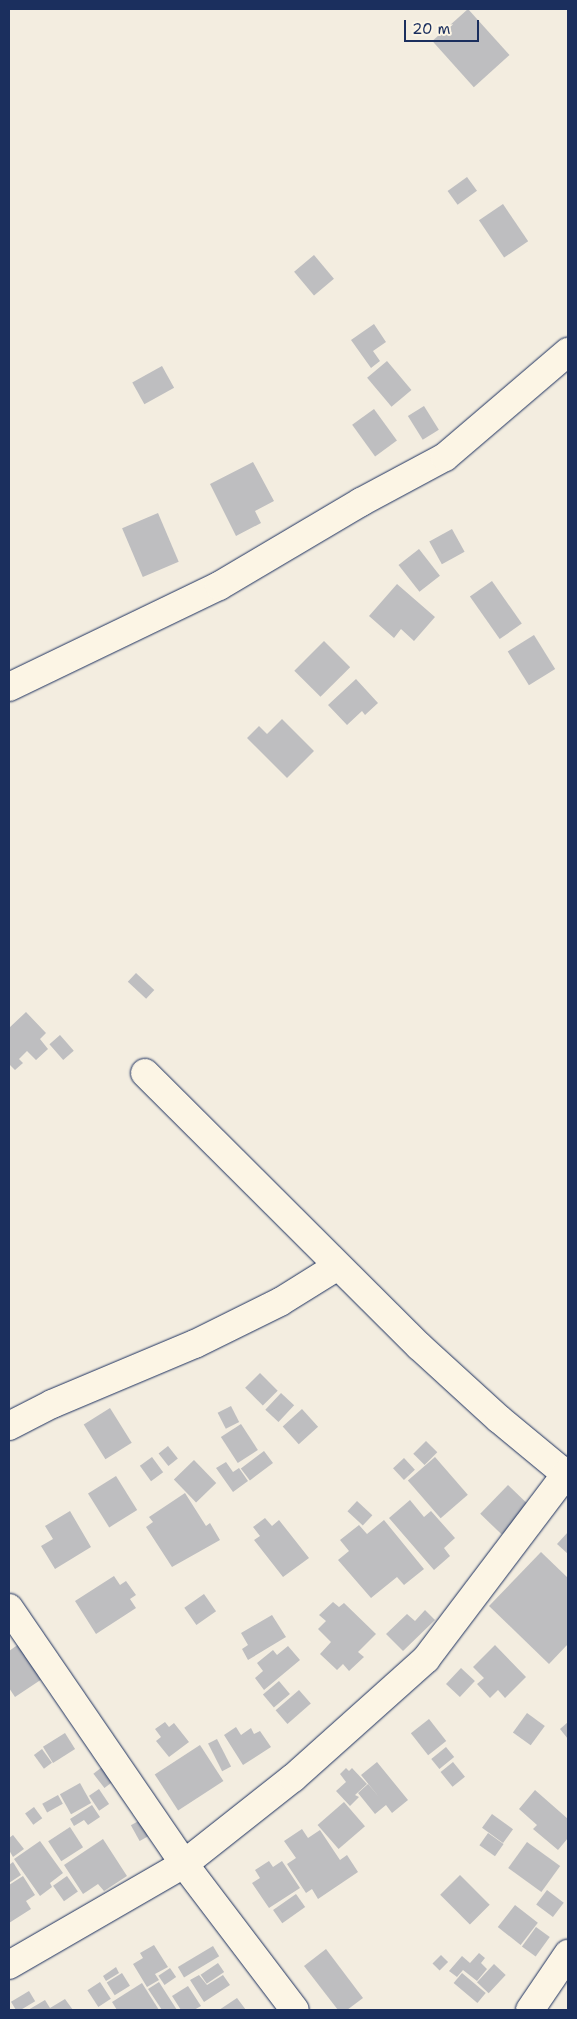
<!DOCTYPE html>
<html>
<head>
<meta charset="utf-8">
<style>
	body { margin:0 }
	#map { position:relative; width:577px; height:2019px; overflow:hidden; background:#f3ede0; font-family:"Shantell Sans",sans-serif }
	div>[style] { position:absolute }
	.building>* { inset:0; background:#bebec0; transform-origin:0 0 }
	.roads { filter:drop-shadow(0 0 1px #1b2f5e) drop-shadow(0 0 1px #1b2f5e) }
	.minor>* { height:28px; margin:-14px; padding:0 14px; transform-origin:14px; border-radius:14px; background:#fcf5e5 }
	.major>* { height:28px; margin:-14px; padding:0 14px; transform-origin:14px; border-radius:14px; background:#fcf5e5 }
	span { translate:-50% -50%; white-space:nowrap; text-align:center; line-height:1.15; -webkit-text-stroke:4.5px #fcf5e5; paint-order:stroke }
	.frame { position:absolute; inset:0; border:10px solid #1b2f5e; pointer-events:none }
	.scale { position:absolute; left:404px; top:20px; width:75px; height:22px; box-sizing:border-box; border:2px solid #1b2f5e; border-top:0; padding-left:6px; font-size:15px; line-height:18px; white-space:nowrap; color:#1b2f5e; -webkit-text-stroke:4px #fcf5e5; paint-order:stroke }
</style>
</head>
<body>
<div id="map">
	<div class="building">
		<div style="left:468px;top:9px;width:62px;height:48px;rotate:48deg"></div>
		<div style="left:467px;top:177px;width:17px;height:24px;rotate:54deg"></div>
		<div style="left:503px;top:204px;width:45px;height:29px;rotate:56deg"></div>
		<div style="left:314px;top:255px;width:31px;height:26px;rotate:50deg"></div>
		<div style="clip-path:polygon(374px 324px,386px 342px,373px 351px,380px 361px,371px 368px,351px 340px)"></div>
		<div style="left:387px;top:361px;width:38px;height:26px;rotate:50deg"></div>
		<div style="left:162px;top:366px;width:25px;height:34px;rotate:61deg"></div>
		<div style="left:424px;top:406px;width:28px;height:19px;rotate:58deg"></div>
		<div style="left:374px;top:409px;width:39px;height:27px;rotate:54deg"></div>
		<div style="clip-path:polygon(253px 462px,274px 501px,255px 511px,261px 523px,236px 536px,210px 484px)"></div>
		<div style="left:158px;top:513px;width:53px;height:39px;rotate:67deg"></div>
		<div style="left:452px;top:529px;width:26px;height:26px;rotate:61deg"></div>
		<div style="left:419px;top:549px;width:34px;height:26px;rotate:52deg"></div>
		<div style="left:492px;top:581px;width:52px;height:27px;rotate:55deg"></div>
		<div style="clip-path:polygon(397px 584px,435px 617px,414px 641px,401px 629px,394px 638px,369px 616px)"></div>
		<div style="left:534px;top:635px;width:40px;height:31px;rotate:58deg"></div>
		<div style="left:324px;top:641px;width:37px;height:42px;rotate:45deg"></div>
		<div style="clip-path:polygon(356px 679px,378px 703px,365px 715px,362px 711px,347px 725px,328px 705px)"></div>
		<div style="clip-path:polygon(282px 719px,314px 751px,287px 778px,247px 738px,259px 726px,267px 734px)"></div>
		<div style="left:136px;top:973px;width:25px;height:12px;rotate:43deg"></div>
		<div style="clip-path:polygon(26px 1012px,46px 1033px,40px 1039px,48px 1049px,36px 1060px,27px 1051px,19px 1059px,23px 1063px,15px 1070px,9px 1064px,9px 1028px)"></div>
		<div style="left:60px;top:1035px;width:21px;height:14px;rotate:49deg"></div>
		<div style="left:260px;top:1373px;width:25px;height:21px;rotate:45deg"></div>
		<div style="left:281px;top:1393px;width:18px;height:23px;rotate:43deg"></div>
		<div style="left:231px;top:1406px;width:18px;height:15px;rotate:63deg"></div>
		<div style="left:110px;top:1408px;width:41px;height:31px;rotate:58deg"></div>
		<div style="left:302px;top:1409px;width:24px;height:26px;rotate:48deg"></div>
		<div style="left:241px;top:1424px;width:31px;height:24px;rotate:57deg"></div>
		<div style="left:426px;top:1441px;width:16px;height:18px;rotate:45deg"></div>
		<div style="left:168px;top:1446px;width:16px;height:12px;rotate:52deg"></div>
		<div style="left:264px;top:1451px;width:15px;height:29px;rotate:53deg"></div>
		<div style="left:152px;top:1457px;width:19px;height:15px;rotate:54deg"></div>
		<div style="left:435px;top:1457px;width:50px;height:36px;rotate:49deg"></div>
		<div style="left:404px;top:1458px;width:16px;height:15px;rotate:47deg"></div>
		<div style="left:194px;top:1460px;width:32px;height:28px;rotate:46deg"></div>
		<div style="clip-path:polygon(226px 1462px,233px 1472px,239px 1468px,248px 1481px,233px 1492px,216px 1468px)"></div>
		<div style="left:116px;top:1476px;width:40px;height:33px;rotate:58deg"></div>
		<div style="left:508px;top:1485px;width:30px;height:40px;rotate:44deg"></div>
		<div style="clip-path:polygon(185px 1493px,206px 1526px,210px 1523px,220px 1540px,172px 1567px,146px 1527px,153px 1522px,149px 1517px)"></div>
		<div style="clip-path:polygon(410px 1500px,424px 1517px,431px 1511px,455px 1538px,444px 1548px,450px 1556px,434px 1570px,389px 1518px)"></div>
		<div style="left:357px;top:1501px;width:21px;height:14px;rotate:43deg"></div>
		<div style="clip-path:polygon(70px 1511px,91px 1547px,55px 1569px,41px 1546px,53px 1539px,45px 1526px)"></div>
		<div style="clip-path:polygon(265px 1518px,272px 1526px,279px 1520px,309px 1558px,283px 1577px,254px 1540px,260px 1536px,253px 1527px)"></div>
		<div style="clip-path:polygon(384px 1520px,424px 1569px,404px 1585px,397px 1577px,371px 1598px,338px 1560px,349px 1551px,340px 1540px,359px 1525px,367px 1534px)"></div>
		<div style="clip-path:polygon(568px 1532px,568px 1554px,557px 1544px)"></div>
		<div style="clip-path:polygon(541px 1552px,568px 1578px,568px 1644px,549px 1664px,489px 1606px)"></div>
		<div style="clip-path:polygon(114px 1576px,120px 1585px,126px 1581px,136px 1595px,130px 1599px,136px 1608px,96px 1634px,75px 1601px)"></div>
		<div style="left:204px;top:1594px;width:21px;height:24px;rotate:55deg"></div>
		<div style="clip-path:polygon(333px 1602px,339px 1607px,344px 1603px,376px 1634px,358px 1652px,364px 1657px,349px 1671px,343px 1664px,337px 1670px,320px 1654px,331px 1642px,318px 1629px,326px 1621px,319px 1615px)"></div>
		<div style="clip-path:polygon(425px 1610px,435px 1620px,403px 1651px,386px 1634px,407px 1614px,415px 1621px)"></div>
		<div style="clip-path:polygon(272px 1615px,286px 1637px,248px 1660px,242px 1649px,248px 1645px,241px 1633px)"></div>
		<div style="clip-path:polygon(19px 1644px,42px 1679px,15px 1697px,9px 1688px,9px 1651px)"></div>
		<div style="clip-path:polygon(495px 1645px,526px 1677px,505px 1698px,498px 1690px,490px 1698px,477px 1684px,484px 1678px,473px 1667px)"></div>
		<div style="clip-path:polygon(288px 1646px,300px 1660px,264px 1690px,255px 1678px,263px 1671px,257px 1663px,273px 1650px,277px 1655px)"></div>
		<div style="left:461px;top:1668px;width:19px;height:22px;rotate:43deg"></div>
		<div style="left:279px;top:1681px;width:17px;height:21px;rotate:50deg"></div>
		<div style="left:299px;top:1690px;width:18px;height:31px;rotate:49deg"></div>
		<div style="left:527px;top:1713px;width:22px;height:24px;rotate:36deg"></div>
		<div style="left:429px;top:1719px;width:28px;height:23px;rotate:52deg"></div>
		<div style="clip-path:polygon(165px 1722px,169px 1727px,174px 1723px,189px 1742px,169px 1757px,156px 1741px,161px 1737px,155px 1729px)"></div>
		<div style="clip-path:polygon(568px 1722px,568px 1739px,560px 1729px)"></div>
		<div style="clip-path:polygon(236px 1727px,241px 1735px,251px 1728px,254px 1734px,260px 1731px,271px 1747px,243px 1765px,224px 1735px)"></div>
		<div style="left:65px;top:1733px;width:19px;height:26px;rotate:58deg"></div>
		<div style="left:217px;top:1739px;width:31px;height:10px;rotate:63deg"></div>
		<div style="left:200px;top:1745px;width:43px;height:54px;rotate:57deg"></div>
		<div style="left:446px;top:1747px;width:13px;height:19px;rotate:51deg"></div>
		<div style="left:42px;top:1749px;width:17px;height:10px;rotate:54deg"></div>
		<div style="clip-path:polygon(377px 1762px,408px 1800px,392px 1813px,386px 1805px,375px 1814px,358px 1793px,368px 1784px,379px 1797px,361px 1775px)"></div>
		<div style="left:453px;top:1762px;width:19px;height:16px;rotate:51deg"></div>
		<div style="left:106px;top:1764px;width:18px;height:16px;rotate:52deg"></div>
		<div style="clip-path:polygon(346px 1768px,349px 1771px,352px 1768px,367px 1784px,355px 1795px,359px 1797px,350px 1806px,336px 1791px,346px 1782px,340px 1774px)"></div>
		<div style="left:80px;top:1783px;width:23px;height:23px;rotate:61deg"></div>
		<div style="left:99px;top:1789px;width:18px;height:12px;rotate:56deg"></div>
		<div style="clip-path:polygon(535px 1790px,568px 1819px,568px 1838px,558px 1850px,533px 1829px,537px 1825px,519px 1809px)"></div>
		<div style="left:58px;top:1795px;width:10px;height:18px;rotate:61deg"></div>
		<div style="left:344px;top:1802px;width:32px;height:35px;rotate:49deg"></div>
		<div style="clip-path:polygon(92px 1805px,100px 1817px,88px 1825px,84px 1820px,74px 1826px,70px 1819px)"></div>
		<div style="left:34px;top:1807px;width:14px;height:11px;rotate:54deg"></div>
		<div style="left:492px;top:1814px;width:26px;height:17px;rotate:36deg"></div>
		<div style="left:144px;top:1818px;width:18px;height:15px;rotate:61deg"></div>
		<div style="left:70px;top:1827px;width:24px;height:26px;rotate:57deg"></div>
		<div style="clip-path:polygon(302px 1829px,308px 1838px,320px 1830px,340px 1860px,347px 1855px,358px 1872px,318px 1899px,312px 1889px,306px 1893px,287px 1864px,296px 1858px,284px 1841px)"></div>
		<div style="left:488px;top:1833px;width:19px;height:15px;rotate:35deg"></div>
		<div style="clip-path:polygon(13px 1835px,24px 1849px,13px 1857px,9px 1850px,9px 1838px)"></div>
		<div style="clip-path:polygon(103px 1839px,127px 1876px,104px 1891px,98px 1884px,83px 1894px,64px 1865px)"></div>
		<div style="clip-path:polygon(40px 1841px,63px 1873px,50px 1883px,52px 1887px,40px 1896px,14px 1859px)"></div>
		<div style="left:527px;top:1842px;width:41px;height:32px;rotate:36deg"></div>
		<div style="clip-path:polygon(269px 1861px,273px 1867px,282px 1861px,300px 1888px,269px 1908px,252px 1883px,260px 1878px,255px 1870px)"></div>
		<div style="clip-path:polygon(13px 1862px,21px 1875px,9px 1883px,9px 1865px)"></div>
		<div style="left:460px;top:1875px;width:42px;height:28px;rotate:45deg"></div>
		<div style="clip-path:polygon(23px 1876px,35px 1895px,26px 1901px,31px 1909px,9px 1923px,9px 1885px)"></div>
		<div style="left:67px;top:1876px;width:19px;height:17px;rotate:55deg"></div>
		<div style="left:547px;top:1890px;width:21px;height:18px;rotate:37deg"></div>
		<div style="left:296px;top:1894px;width:16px;height:28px;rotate:55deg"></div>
		<div style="left:515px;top:1905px;width:29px;height:28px;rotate:38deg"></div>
		<div style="left:536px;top:1927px;width:17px;height:24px;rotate:36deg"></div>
		<div style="clip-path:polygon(154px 1945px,168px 1967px,155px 1974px,159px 1980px,147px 1987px,133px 1964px,143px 1958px,140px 1953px)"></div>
		<div style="left:213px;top:1946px;width:12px;height:41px;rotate:59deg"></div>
		<div style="clip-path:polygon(326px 1949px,363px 1998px,347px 2010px,338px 2010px,304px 1966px)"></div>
		<div style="clip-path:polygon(479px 1953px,485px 1958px,481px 1963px,487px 1969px,477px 1981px,463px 1970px,457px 1977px,449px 1971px,462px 1956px,470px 1963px)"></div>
		<div style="left:441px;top:1955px;width:10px;height:12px;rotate:45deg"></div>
		<div style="left:218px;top:1963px;width:11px;height:21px;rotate:56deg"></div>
		<div style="left:494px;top:1964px;width:16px;height:25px;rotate:43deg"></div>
		<div style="clip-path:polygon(116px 1967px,119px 1973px,106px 1981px,103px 1976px)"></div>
		<div style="left:170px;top:1968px;width:11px;height:14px;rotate:56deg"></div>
		<div style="left:122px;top:1973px;width:15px;height:18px;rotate:58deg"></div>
		<div style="left:462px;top:1973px;width:31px;height:13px;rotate:40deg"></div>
		<div style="clip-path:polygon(199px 1975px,207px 1985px,223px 1975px,230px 1985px,204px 2002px,190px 1980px)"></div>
		<div style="left:100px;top:1982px;width:20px;height:15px;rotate:57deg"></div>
		<div style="clip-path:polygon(159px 1982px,177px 2010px,162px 2010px,148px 1989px)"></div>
		<div style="clip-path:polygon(142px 1983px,159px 2010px,117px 2010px,112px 2002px)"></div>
		<div style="clip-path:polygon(188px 1986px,201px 2006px,194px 2010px,181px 2010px,172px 1996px)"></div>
		<div style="left:29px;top:1991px;width:12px;height:21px;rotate:59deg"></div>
		<div style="clip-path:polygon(237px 1998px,246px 2010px,219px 2010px)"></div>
		<div style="clip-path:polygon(65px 1999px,73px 2010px,28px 2010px,45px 2000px,50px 2008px)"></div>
	</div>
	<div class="roads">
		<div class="minor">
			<div style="left:9px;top:687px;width:233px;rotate:-25.7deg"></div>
			<div style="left:219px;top:586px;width:165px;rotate:-30.6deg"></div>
			<div style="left:361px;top:502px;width:95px;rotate:-28.2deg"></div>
			<div style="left:445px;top:457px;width:162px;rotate:-40.5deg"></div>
			<div style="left:145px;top:1073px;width:387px;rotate:44.9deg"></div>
			<div style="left:419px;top:1346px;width:108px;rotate:42.4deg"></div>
			<div style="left:499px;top:1419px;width:89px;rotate:39.6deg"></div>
			<div style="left:9px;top:1426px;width:48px;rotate:-27.1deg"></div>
			<div style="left:52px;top:1404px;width:155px;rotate:-22.8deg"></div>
			<div style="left:195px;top:1344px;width:95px;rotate:-26.3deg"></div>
			<div style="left:280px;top:1302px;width:66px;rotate:-32deg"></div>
			<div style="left:9px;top:1608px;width:310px;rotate:55.6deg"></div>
			<div style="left:184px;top:1864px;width:183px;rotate:52.8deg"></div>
			<div style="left:530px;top:2010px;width:68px;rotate:-55.8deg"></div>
		</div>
		<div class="major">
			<div style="left:9px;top:1965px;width:202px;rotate:-30deg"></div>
			<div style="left:184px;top:1864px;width:139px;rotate:-38.3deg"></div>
			<div style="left:293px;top:1778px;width:178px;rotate:-41.8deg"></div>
			<div style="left:426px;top:1659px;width:236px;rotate:-52.9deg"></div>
		</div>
	</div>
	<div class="frame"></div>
	<div class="scale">20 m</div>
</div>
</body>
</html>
